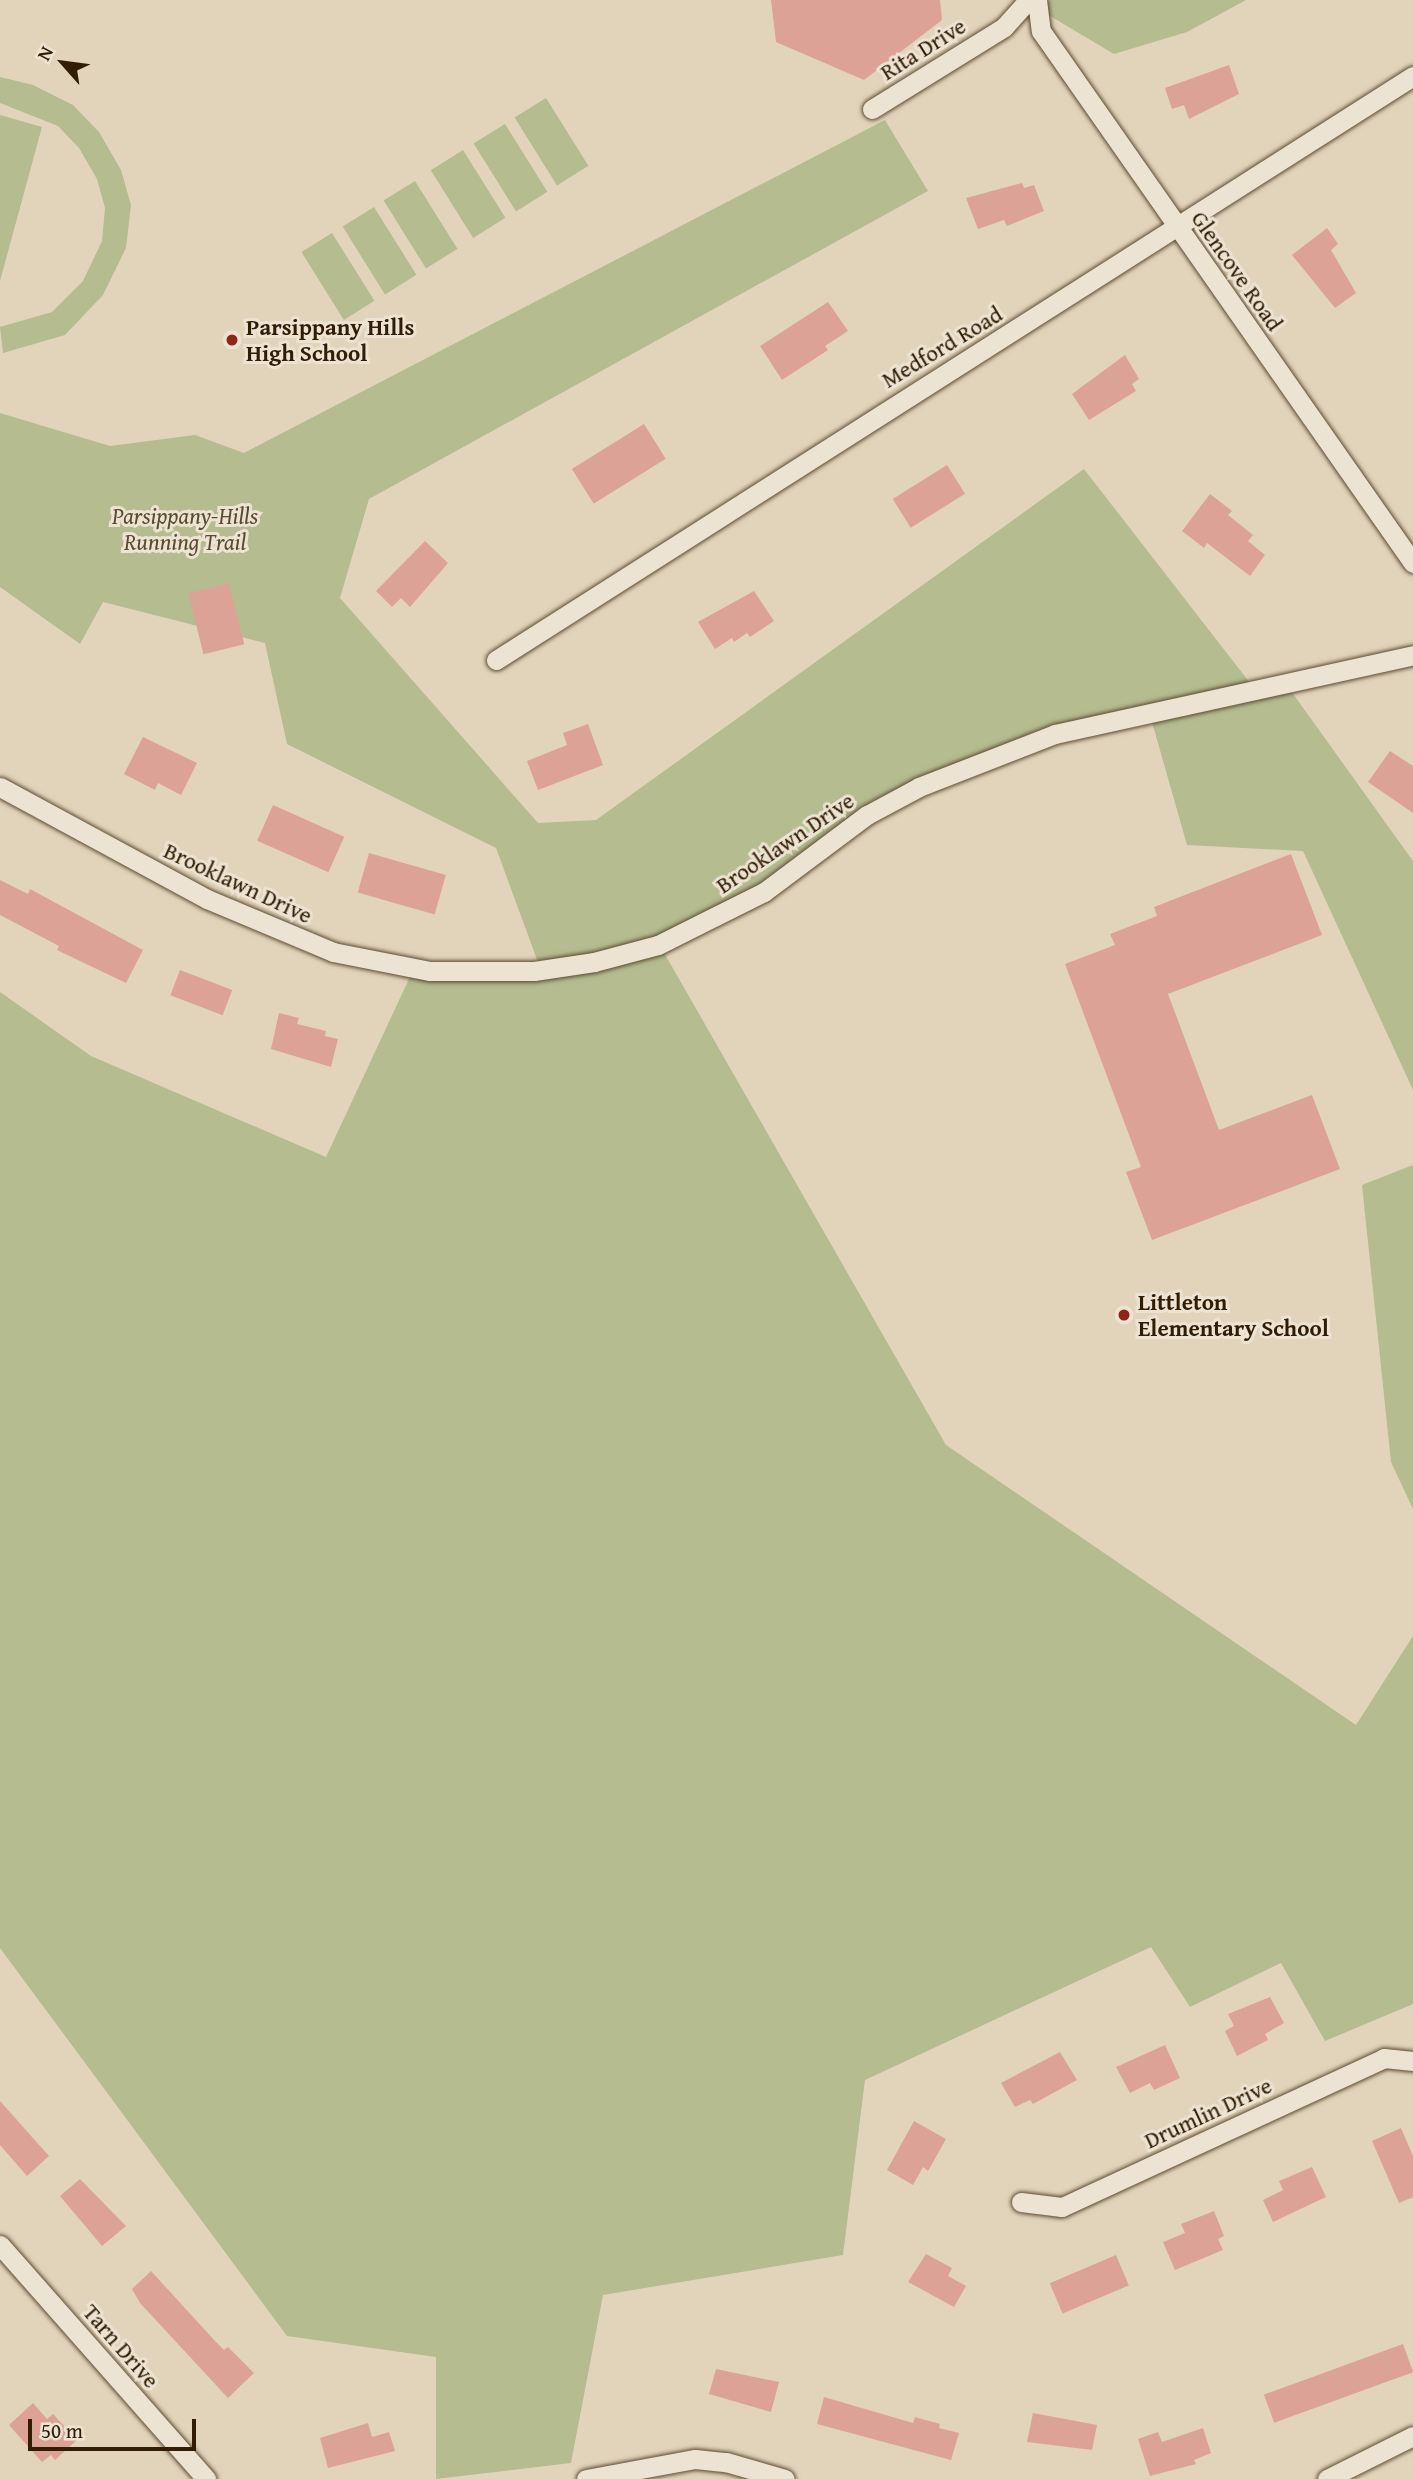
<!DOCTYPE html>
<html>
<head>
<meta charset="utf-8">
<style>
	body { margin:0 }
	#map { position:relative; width:1413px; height:2479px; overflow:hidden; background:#e2d4bb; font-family:"Gentium Book Plus",serif }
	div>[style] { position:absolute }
	.green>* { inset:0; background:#b4bc90; transform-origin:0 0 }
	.building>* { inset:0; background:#dda296; transform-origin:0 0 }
	.roads { filter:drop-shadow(0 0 2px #5d4b31) drop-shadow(0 0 2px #5d4b31) }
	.minor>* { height:19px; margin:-9.5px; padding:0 9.5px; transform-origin:9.5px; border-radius:9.5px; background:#ece3d3 }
	.dots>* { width:19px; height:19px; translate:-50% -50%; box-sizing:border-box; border:4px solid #ece3d3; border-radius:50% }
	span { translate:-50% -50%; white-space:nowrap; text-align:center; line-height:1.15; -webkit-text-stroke:6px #ece3d3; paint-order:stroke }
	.street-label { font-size:23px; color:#311d03 }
	.poi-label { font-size:23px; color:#311d03; font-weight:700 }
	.left { translate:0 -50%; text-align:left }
	.park-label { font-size:23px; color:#584d2d; font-style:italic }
	.north { position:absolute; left:28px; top:28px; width:70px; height:70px; -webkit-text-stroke:5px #ece3d3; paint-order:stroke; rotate:298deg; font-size:19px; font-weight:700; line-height:28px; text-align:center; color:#311d03 }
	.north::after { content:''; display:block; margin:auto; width:24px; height:32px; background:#311d03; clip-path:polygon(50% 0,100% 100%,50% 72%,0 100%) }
	.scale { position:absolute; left:28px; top:2419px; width:168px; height:32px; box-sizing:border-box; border:4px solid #311d03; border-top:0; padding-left:9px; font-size:21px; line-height:24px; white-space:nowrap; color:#311d03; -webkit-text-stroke:5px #ece3d3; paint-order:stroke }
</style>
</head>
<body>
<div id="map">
	<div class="green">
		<div style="clip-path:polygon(1050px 0,1246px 0,1187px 32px,1114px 54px,1040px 10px)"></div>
		<div style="clip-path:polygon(0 77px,33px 85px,73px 105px,99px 132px,121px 170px,131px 205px,126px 248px,103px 295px,65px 335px,3px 353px,0 327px,52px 312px,83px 281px,102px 241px,105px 208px,97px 179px,79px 148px,58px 126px,0 103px)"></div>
		<div style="left:546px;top:98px;width:80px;height:37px;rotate:58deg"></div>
		<div style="clip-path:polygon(0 115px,42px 127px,0 281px)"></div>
		<div style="clip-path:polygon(885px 120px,928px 191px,369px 499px,340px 598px,538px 823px,596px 820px,1084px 469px,1257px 692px,1286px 684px,1413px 861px,1413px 1090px,1303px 851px,1187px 845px,1150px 715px,962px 764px,659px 944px,946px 1445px,1356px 1725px,1413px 1636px,1413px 2004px,1325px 2041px,1281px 1963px,1190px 2007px,1151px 1947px,865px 2080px,843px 2255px,603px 2295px,571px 2463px,436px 2479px,436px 2357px,287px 2336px,0 1948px,0 992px,91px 1056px,326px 1157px,415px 966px,539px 965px,496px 848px,287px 744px,265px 643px,103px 602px,80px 644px,0 587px,0 413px,110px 446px,195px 435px,244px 453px)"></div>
		<div style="left:505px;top:124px;width:80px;height:37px;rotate:58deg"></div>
		<div style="left:463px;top:150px;width:80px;height:38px;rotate:58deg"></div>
		<div style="left:415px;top:181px;width:80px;height:37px;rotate:58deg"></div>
		<div style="left:374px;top:207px;width:80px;height:37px;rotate:58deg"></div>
		<div style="left:332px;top:233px;width:80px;height:36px;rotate:58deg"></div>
		<div style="clip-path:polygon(1413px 1165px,1413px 1509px,1391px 1462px,1362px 1185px)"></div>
	</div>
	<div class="building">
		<div style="clip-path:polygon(771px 0,940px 0,942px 20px,864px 80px,776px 42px)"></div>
		<div style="clip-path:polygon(1229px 65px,1239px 94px,1189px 119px,1184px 105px,1172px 109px,1165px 88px)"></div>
		<div style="clip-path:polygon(1022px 183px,1024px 188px,1034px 185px,1044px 211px,1007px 226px,1004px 220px,978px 229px,966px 198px)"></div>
		<div style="clip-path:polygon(1327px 228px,1338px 244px,1331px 250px,1356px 293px,1335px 308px,1292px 255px)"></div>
		<div style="clip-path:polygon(828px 302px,848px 331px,825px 346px,828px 350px,782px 380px,760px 346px)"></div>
		<div style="clip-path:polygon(1125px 355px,1139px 379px,1132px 384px,1136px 391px,1089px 420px,1072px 394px)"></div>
		<div style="left:644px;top:424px;width:41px;height:85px;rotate:58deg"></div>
		<div style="left:947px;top:465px;width:34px;height:64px;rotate:58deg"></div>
		<div style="clip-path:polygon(1210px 494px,1232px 511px,1228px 515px,1253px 535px,1248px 541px,1265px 555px,1250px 576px,1207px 543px,1204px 548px,1182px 531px)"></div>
		<div style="clip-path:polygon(425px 541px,448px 563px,410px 607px,401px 598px,392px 607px,376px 591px)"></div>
		<div style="left:229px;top:583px;width:63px;height:42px;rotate:76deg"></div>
		<div style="clip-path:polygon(754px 591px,774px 621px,750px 637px,747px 633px,734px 642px,732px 638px,715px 649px,698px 622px)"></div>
		<div style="clip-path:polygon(588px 724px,603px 765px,538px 790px,527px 761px,567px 745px,563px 733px)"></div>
		<div style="clip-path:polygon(143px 737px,197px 763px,181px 795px,158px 783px,155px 790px,124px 774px)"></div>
		<div style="clip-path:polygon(1390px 751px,1413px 766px,1413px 813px,1368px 782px)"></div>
		<div style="left:273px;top:805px;width:78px;height:39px;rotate:24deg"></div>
		<div style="left:369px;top:853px;width:80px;height:41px;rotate:16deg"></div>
		<div style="clip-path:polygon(1291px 854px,1322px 935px,1168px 994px,1219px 1130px,1312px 1095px,1340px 1169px,1152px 1240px,1126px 1172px,1141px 1167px,1065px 964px,1115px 945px,1110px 934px,1157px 916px,1154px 907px)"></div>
		<div style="clip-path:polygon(0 880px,28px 894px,30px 889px,143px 950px,126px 983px,57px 950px,59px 946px,0 915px)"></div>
		<div style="left:180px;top:970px;width:56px;height:27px;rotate:21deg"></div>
		<div style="clip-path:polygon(279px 1013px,299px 1018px,297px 1024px,326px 1031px,325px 1036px,338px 1039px,331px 1067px,271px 1049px)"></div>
		<div style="clip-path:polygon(1270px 1997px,1284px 2023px,1265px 2034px,1268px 2040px,1237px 2056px,1225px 2031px,1234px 2026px,1228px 2014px)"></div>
		<div style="clip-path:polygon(1165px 2045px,1180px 2078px,1154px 2090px,1150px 2083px,1130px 2093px,1116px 2067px)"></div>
		<div style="clip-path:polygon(1060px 2052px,1077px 2080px,1033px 2104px,1030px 2100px,1015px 2107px,1001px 2083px)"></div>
		<div style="clip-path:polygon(0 2101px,49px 2156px,27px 2176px,0 2145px)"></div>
		<div style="clip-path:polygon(914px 2121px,946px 2139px,928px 2171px,923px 2167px,913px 2185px,887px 2170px)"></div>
		<div style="clip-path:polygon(1401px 2128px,1413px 2156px,1413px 2197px,1399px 2203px,1372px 2141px)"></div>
		<div style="clip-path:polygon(1312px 2167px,1326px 2197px,1273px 2222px,1263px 2200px,1283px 2190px,1279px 2181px)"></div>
		<div style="clip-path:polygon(80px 2179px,126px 2226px,102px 2246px,60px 2196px)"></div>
		<div style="clip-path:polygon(1214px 2211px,1224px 2236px,1218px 2239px,1223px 2250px,1175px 2270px,1163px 2242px,1185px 2233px,1181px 2224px)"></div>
		<div style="clip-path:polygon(926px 2254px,952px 2268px,948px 2276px,966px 2286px,954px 2307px,908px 2282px)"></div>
		<div style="left:1116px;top:2255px;width:33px;height:72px;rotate:67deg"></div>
		<div style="clip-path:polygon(151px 2271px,216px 2342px,224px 2350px,228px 2347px,254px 2373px,228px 2398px,140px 2303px,132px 2289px)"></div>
		<div style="left:1403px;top:2344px;width:30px;height:148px;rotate:70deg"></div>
		<div style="clip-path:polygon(716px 2369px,779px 2382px,771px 2412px,709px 2394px)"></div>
		<div style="clip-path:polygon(824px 2397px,913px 2423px,915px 2417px,940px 2424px,939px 2428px,959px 2433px,951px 2460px,817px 2424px)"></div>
		<div style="clip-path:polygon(33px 2403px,47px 2419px,53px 2414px,77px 2440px,55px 2460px,51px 2455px,42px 2462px,9px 2425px)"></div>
		<div style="clip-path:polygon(1033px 2413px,1097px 2425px,1092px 2450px,1027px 2442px)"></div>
		<div style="clip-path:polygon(368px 2423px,372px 2437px,389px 2432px,395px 2451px,328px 2468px,320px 2438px)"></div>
		<div style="clip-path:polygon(1203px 2428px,1211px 2453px,1194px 2460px,1196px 2464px,1150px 2476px,1138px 2439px,1158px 2432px,1162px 2442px)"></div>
	</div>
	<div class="roads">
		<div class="minor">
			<div style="left:1037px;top:0;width:31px;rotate:83deg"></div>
			<div style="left:1041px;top:31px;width:649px;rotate:55.04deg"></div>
			<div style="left:872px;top:109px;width:155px;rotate:-31.8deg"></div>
			<div style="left:1004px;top:27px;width:36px;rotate:-48deg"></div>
			<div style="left:496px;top:660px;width:1087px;rotate:-32.49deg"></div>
			<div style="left:0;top:787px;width:235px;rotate:28.4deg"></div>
			<div style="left:207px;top:899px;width:137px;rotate:22.8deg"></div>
			<div style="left:333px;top:952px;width:99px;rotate:11.1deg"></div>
			<div style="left:430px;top:971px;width:104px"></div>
			<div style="left:534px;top:971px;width:61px;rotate:-8.5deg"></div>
			<div style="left:594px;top:962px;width:66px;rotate:-14.9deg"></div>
			<div style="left:658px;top:945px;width:119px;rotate:-26.6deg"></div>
			<div style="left:764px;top:892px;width:129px;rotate:-36.8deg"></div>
			<div style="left:867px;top:815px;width:59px;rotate:-28.3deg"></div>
			<div style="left:919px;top:787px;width:146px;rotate:-21.3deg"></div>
			<div style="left:1055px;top:734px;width:367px;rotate:-12.4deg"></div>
			<div style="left:1021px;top:2202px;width:41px;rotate:7deg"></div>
			<div style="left:1062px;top:2207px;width:355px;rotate:-24.8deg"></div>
			<div style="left:1384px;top:2058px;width:29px;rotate:6deg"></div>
			<div style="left:0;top:2245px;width:312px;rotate:48.6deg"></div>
			<div style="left:586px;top:2479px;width:111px;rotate:-10.4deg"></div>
			<div style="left:695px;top:2459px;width:31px;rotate:6deg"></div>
			<div style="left:726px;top:2462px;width:61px;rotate:16.1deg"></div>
			<div style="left:1327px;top:2479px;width:96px;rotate:-26.6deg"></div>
		</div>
	</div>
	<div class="dots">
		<div style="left:232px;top:340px;background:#8f2418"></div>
		<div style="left:1124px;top:1315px;background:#8f2418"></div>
	</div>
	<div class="street-label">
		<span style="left:923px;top:49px;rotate:-32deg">Rita Drive</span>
		<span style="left:1237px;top:271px;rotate:55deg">Glencove Road</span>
		<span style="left:942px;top:347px;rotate:-31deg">Medford Road</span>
		<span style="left:785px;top:843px;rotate:-34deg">Brooklawn Drive</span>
		<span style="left:238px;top:883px;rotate:25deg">Brooklawn Drive</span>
		<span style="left:1208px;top:2113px;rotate:-25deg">Drumlin Drive</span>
		<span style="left:121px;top:2346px;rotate:49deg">Tarn Drive</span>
	</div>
	<div class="poi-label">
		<span class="left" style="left:246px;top:340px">Parsippany Hills<br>High School</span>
		<span class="left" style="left:1138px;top:1315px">Littleton<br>Elementary School</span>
	</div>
	<div class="park-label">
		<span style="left:185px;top:529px">Parsippany-Hills<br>Running Trail</span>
	</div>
	<div class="north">N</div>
	<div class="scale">50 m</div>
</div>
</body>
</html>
